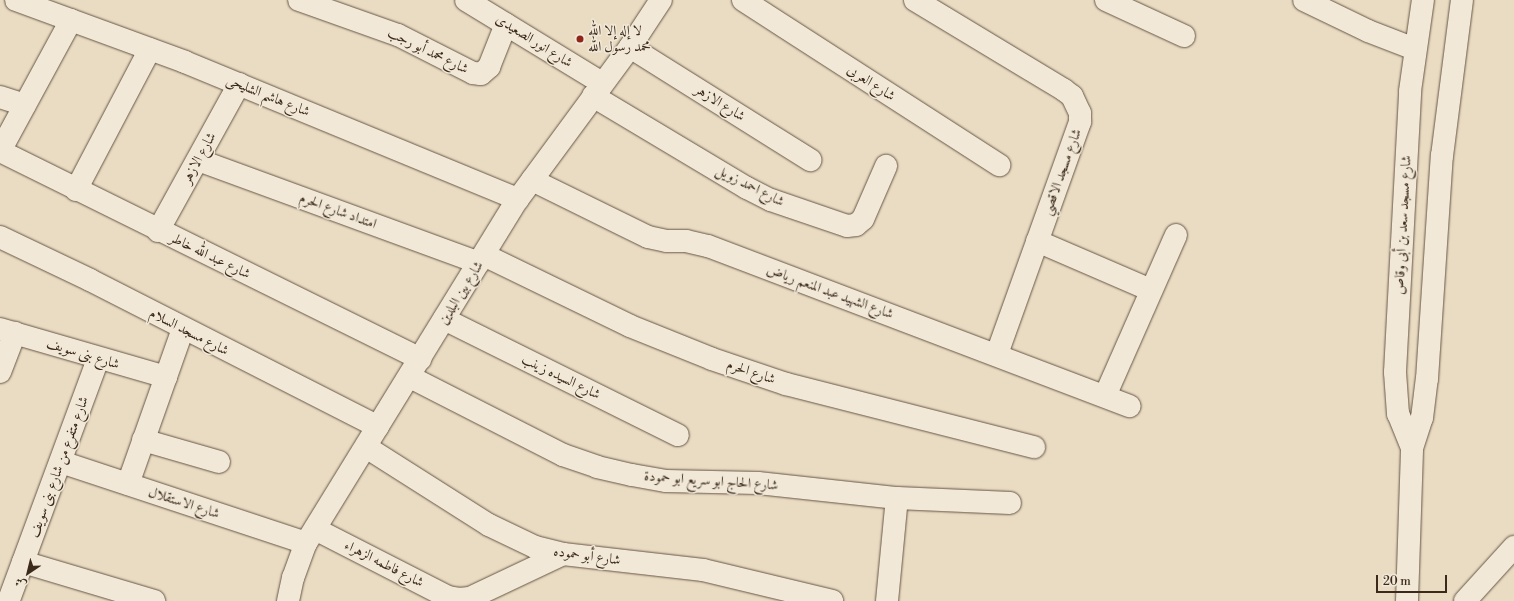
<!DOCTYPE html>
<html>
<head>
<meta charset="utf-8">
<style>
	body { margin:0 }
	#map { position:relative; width:1514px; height:601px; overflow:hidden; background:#eadcc3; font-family:"Libre Bodoni",Amiri,serif }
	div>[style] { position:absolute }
	.roads { filter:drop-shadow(0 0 1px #675644) drop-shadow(0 0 1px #675644) }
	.minor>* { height:22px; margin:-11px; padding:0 11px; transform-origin:11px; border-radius:11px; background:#f1e8d8 }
	.dots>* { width:11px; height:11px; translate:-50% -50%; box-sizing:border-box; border:2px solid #f1e8d8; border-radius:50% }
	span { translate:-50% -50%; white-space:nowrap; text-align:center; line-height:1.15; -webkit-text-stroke:3px #f1e8d8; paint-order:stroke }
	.poi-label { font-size:14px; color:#3b2a1a }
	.left { translate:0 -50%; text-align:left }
	.street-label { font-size:14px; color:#3b2a1a }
	.north { position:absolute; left:8px; top:553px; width:40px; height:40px; -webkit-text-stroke:3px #f1e8d8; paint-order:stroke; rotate:215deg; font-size:11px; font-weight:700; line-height:16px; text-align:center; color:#3b2a1a }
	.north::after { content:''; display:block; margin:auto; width:14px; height:18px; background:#3b2a1a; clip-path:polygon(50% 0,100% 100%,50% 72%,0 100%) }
	.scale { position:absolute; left:1376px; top:575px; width:71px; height:18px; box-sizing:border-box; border:2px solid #3b2a1a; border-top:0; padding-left:5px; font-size:12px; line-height:14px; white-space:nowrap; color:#3b2a1a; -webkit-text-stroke:3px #f1e8d8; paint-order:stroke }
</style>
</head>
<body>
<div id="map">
	<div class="roads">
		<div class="minor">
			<div style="left:16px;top:0;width:180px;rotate:20.1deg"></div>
			<div style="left:185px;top:62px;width:360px;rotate:22.4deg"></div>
			<div style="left:299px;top:0;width:105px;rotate:19.5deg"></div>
			<div style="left:398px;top:35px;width:84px;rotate:26.9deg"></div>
			<div style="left:473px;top:73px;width:8px;rotate:7deg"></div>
			<div style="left:481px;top:74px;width:11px;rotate:-41deg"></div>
			<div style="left:489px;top:67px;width:46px;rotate:-68.4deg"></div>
			<div style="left:466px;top:0;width:159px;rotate:31.4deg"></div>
			<div style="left:743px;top:0;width:305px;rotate:32.8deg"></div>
			<div style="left:915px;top:0;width:174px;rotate:31.1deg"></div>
			<div style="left:1064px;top:90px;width:10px;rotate:37deg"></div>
			<div style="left:1072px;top:96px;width:19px;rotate:65deg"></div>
			<div style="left:1080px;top:113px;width:9px;rotate:90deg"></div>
			<div style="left:1080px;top:122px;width:246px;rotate:109.7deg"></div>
			<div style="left:1106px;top:0;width:86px;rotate:24.8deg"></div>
			<div style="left:1304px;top:0;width:71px;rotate:25.8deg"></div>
			<div style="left:1368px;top:31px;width:50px;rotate:21deg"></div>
			<div style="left:630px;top:47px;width:213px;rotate:32.1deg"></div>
			<div style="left:593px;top:96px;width:179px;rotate:30.9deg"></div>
			<div style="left:747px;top:188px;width:27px;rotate:27deg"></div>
			<div style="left:771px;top:200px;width:80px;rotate:18.9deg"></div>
			<div style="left:847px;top:226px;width:9px;rotate:-6deg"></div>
			<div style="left:856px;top:225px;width:9px;rotate:-41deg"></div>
			<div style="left:863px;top:219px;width:58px;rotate:-66.5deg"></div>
			<div style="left:0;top:97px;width:26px;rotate:18deg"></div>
			<div style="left:0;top:151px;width:469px;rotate:26.3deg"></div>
			<div style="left:0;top:151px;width:149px;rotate:-61.5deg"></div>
			<div style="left:198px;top:160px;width:299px;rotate:20.1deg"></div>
			<div style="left:532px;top:180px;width:129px;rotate:26.2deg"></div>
			<div style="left:648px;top:237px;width:19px;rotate:12deg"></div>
			<div style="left:667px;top:241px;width:19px"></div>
			<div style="left:686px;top:241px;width:23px;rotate:13deg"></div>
			<div style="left:708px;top:246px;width:451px;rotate:20.8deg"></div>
			<div style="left:76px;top:190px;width:159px;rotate:-62.3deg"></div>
			<div style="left:158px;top:231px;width:168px;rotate:-61.1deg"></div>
			<div style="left:0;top:237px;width:100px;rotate:25.5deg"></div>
			<div style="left:90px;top:280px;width:323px;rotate:27deg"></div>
			<div style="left:1037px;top:241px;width:124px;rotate:23.3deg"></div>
			<div style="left:484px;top:255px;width:162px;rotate:25.9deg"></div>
			<div style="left:630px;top:326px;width:88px;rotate:21.9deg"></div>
			<div style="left:712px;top:359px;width:78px;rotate:18.7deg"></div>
			<div style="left:786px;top:384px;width:256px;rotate:14.3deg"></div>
			<div style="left:444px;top:319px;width:261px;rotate:26.4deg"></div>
			<div style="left:0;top:329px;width:173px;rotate:16.1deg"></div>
			<div style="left:0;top:372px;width:42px;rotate:-69deg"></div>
			<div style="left:410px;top:377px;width:172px;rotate:27deg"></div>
			<div style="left:563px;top:455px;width:36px;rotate:19deg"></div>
			<div style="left:597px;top:467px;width:36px;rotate:13deg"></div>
			<div style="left:632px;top:475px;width:35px;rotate:10deg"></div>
			<div style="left:666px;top:481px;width:92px;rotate:1.2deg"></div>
			<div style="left:758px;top:483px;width:140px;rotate:6.2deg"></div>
			<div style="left:897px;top:498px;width:113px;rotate:2.5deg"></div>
			<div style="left:1105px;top:396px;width:176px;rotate:-66.2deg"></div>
			<div style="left:143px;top:440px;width:79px;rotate:16.1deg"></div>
			<div style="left:366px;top:447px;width:146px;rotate:32.4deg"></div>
			<div style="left:489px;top:525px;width:51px;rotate:25.6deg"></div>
			<div style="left:535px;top:547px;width:29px;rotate:14deg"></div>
			<div style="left:563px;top:554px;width:141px;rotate:6.5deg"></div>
			<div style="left:703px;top:570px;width:133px;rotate:13.5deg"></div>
			<div style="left:1412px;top:448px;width:37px;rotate:-112deg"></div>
			<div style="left:1398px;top:414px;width:42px;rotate:-94.1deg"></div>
			<div style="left:1395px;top:372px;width:281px;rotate:-86.9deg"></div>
			<div style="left:1410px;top:91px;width:92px;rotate:-81.9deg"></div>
			<div style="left:61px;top:462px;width:258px;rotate:18.3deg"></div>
			<div style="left:128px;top:484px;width:164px;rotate:-70.5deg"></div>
			<div style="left:315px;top:529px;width:149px;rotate:27.1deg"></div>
			<div style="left:448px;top:597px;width:11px;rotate:10deg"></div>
			<div style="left:459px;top:599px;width:11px;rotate:-5deg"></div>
			<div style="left:470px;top:598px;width:103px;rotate:-25.3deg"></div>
			<div style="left:23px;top:562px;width:137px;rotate:16.6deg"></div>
			<div style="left:10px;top:597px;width:254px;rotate:-69.7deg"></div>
			<div style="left:288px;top:601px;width:24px;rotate:-78deg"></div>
			<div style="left:293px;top:578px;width:37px;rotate:-70deg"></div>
			<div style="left:306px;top:543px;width:404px;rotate:-58.4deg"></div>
			<div style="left:518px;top:199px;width:189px;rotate:-53.6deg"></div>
			<div style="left:630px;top:47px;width:56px;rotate:-56.6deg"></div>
			<div style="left:887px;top:601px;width:103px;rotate:-84.5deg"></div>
			<div style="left:1407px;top:601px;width:153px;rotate:-88.1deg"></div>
			<div style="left:1412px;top:448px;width:32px;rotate:-72deg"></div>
			<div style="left:1422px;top:418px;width:39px;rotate:-83deg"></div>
			<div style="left:1427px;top:379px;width:224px;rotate:-86.2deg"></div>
			<div style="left:1442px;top:156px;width:157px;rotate:-82.7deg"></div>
			<div style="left:1465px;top:601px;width:73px;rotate:-47.8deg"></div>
		</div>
	</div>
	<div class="dots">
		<div style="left:580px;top:39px;background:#8f2418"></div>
	</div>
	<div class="poi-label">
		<span class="left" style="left:588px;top:39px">لا إله إلا الله<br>محمد رسول الله</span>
	</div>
	<div class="street-label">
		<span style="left:534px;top:41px;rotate:32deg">شارع انور الصعيدى</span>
		<span style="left:428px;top:51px;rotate:26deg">شارع محمد أبو رجب</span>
		<span style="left:871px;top:83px;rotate:33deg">شارع العربى</span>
		<span style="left:268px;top:96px;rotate:22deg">شارع هاشم الشليحى</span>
		<span style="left:720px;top:103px;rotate:32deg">شارع الازهر</span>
		<span style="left:199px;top:158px;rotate:-61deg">شارع الازهر</span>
		<span style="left:1062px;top:172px;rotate:-70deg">شارع مسجد الاقصي</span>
		<span style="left:750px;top:186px;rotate:27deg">شارع احمد زويل</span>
		<span style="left:338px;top:211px;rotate:20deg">امتداد شارع الحرم</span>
		<span style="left:1403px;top:225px;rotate:-87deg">شارع مسجد سعد بن أبى وقاص</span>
		<span style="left:210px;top:256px;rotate:26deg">شارع عبد الله خاطر</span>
		<span style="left:830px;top:292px;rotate:20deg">شارع الشهيد عبد المنعم رياض</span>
		<span style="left:461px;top:293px;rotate:-58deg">شارع بين البلدين</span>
		<span style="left:189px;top:332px;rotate:27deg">شارع مسجد السلام</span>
		<span style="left:83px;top:354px;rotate:17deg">شارع بنى سويف</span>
		<span style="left:751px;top:372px;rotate:19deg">شارع الحرم</span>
		<span style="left:561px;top:377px;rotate:26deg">شارع السيده زينب</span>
		<span style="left:59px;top:467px;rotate:-70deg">شارع متفرع من شارع بنى سويف</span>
		<span style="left:711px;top:481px;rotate:4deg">شارع الحاج ابو سريع ابو حمودة</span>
		<span style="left:184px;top:503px;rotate:18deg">شارع الاستقلال</span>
		<span style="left:587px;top:556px;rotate:8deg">شارع أبو حموده</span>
		<span style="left:384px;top:564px;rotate:27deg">شارع فاطمه الزهراء</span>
	</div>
	<div class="north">ش</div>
	<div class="scale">20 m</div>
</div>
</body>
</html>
